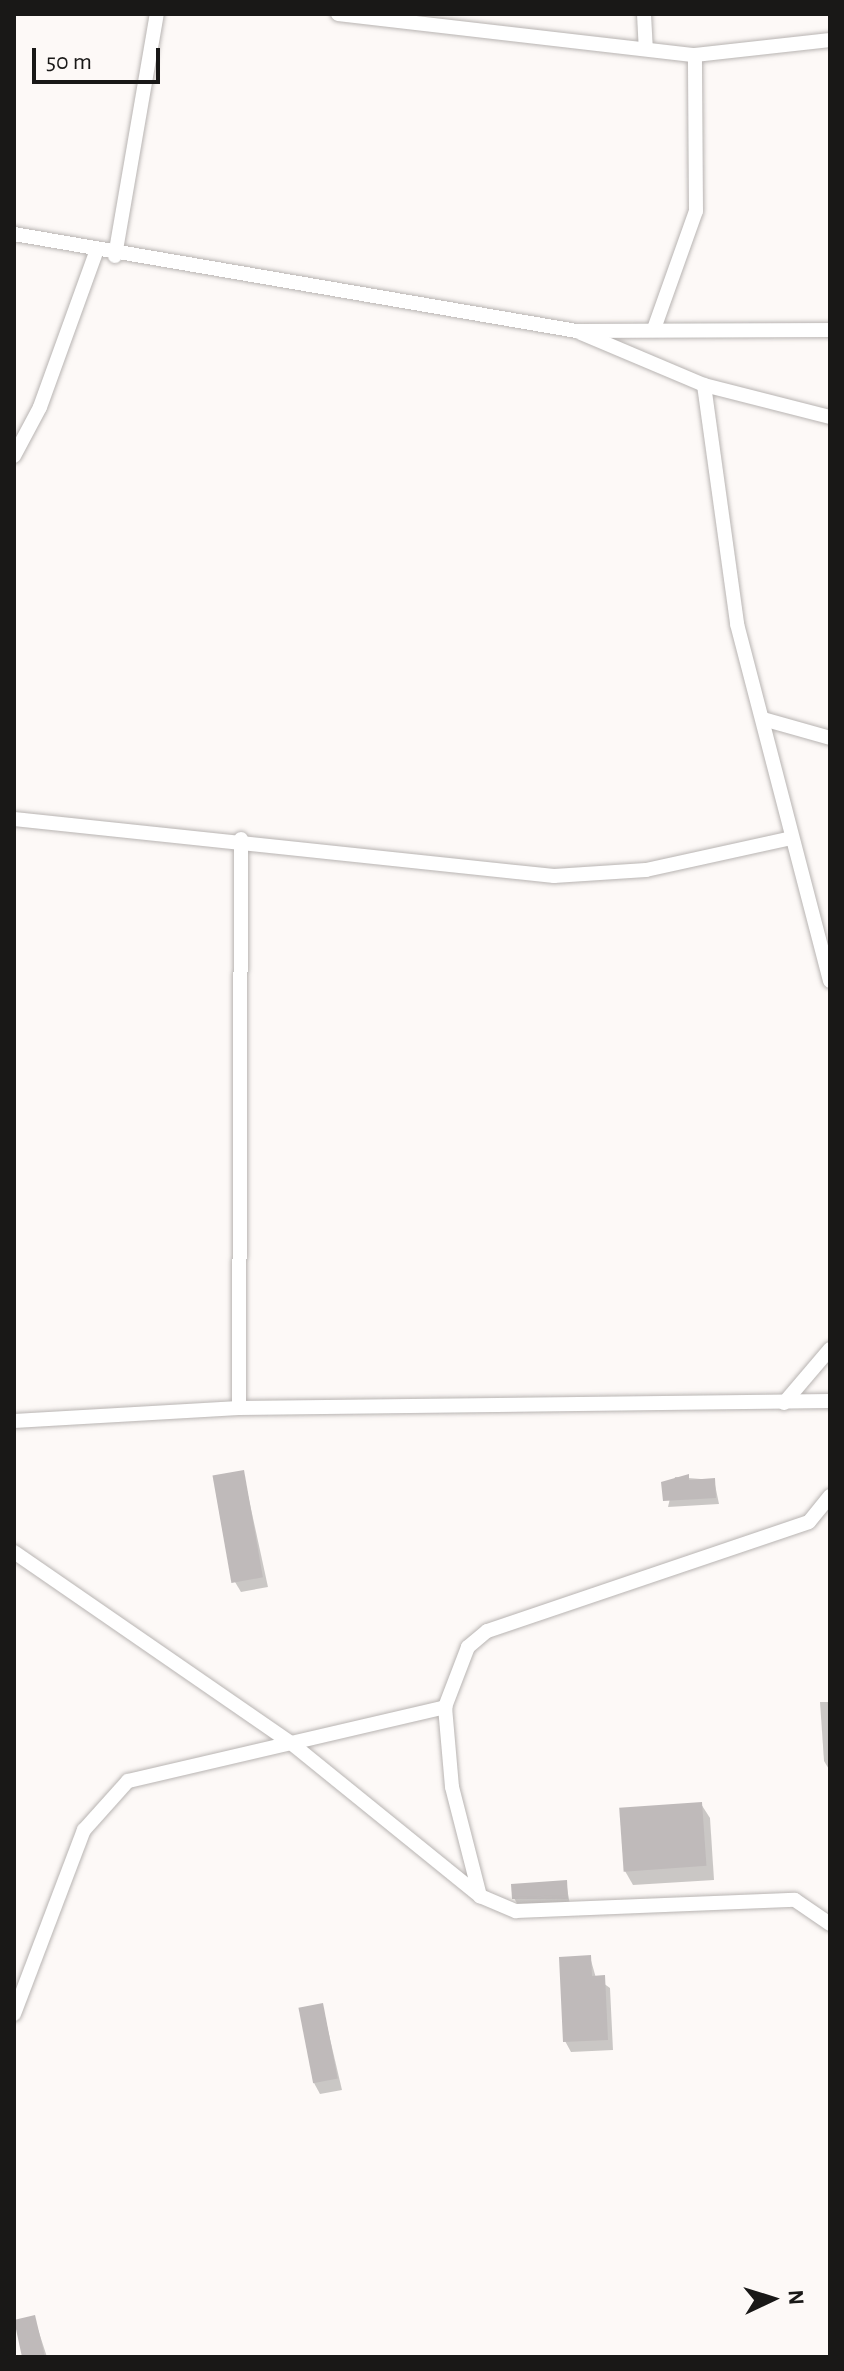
<!DOCTYPE html>
<html>
<head>
<meta charset="utf-8">
<style>
	body { margin:0 }
	#map { position:relative; width:844px; height:2371px; overflow:hidden; background:#fdf9f7; font-family:"Alegreya Sans",sans-serif }
	div>[style] { position:absolute }
	.shadow>* { inset:0; background:#0003 }
	.building>* { inset:0; background:#bfbaba; transform-origin:0 0 }
	.roads { filter:drop-shadow(0 0 2px #b8b4b2) drop-shadow(0 0 2px #b8b4b2) }
	.minor>* { height:14px; margin:-7px; padding:0 7px; transform-origin:7px; border-radius:7px; background:#fff }
	span { translate:-50% -50%; white-space:nowrap; text-align:center; line-height:1.15; -webkit-text-stroke:6px #fdf9f7; paint-order:stroke }
	.frame { position:absolute; inset:0; border:16px solid #191817; pointer-events:none }
	.north { position:absolute; left:732px; top:2259px; width:80px; height:80px; -webkit-text-stroke:6px #fdf9f7; paint-order:stroke; rotate:86deg; font-size:22px; font-weight:700; line-height:32px; text-align:center; color:#191817 }
	.north::after { content:''; display:block; margin:auto; width:28px; height:36px; background:#191817; clip-path:polygon(50% 0,100% 100%,50% 72%,0 100%) }
	.scale { position:absolute; left:32px; top:48px; width:128px; height:36px; box-sizing:border-box; border:4px solid #191817; border-top:0; padding-left:10px; font-size:24px; line-height:28px; white-space:nowrap; color:#191817; -webkit-text-stroke:6px #fdf9f7; paint-order:stroke }
</style>
</head>
<body>
<div id="map">
	<div class="shadow">
		<div style="clip-path:polygon(243px 1472px,268px 1587px,241px 1592px,235px 1582px)"></div>
		<div style="clip-path:polygon(675px 1477px,714px 1480px,719px 1504px,668px 1507px)"></div>
		<div style="clip-path:polygon(820px 1702px,830px 1702px,830px 1771px,824px 1761px)"></div>
		<div style="clip-path:polygon(701px 1804px,710px 1818px,714px 1880px,633px 1885px,625px 1871px)"></div>
		<div style="clip-path:polygon(566px 1882px,570px 1905px,518px 1905px,514px 1898px)"></div>
		<div style="clip-path:polygon(590px 1957px,596px 1978px,610px 1988px,613px 2050px,571px 2052px,565px 2041px)"></div>
		<div style="clip-path:polygon(322px 2005px,342px 2090px,320px 2094px,314px 2083px)"></div>
		<div style="clip-path:polygon(34px 2317px,47px 2357px,20px 2357px,24px 2356px)"></div>
	</div>
	<div class="building">
		<div style="left:244px;top:1470px;width:109px;height:32px;rotate:80deg"></div>
		<div style="clip-path:polygon(689px 1474px,689px 1480px,715px 1478px,716px 1498px,663px 1501px,661px 1482px)"></div>
		<div style="left:702px;top:1802px;width:64px;height:83px;rotate:86deg"></div>
		<div style="clip-path:polygon(567px 1880px,568px 1899px,512px 1899px,511px 1884px)"></div>
		<div style="clip-path:polygon(591px 1955px,592px 1976px,605px 1975px,608px 2040px,563px 2042px,559px 1957px)"></div>
		<div style="left:323px;top:2003px;width:77px;height:25px;rotate:79deg"></div>
		<div style="clip-path:polygon(35px 2315px,45px 2357px,22px 2357px,14px 2320px)"></div>
	</div>
	<div class="roads">
		<div class="minor">
			<div style="left:338px;top:14px;width:359px;rotate:6.6deg"></div>
			<div style="left:695px;top:55px;width:136px;rotate:-6.3deg"></div>
			<div style="left:644px;top:14px;width:34px;rotate:87deg"></div>
			<div style="left:14px;top:234px;width:571px;rotate:9.78deg"></div>
			<div style="left:577px;top:331px;width:253px;rotate:-0.2deg"></div>
			<div style="left:115px;top:256px;width:246px;rotate:-80.2deg"></div>
			<div style="left:655px;top:326px;width:122px;rotate:-70.4deg"></div>
			<div style="left:696px;top:211px;width:156px;rotate:-90.4deg"></div>
			<div style="left:581px;top:333px;width:134px;rotate:22.9deg"></div>
			<div style="left:704px;top:385px;width:130px;rotate:14.3deg"></div>
			<div style="left:704px;top:385px;width:241px;rotate:82.1deg"></div>
			<div style="left:737px;top:624px;width:369px;rotate:75.4deg"></div>
			<div style="left:14px;top:456px;width:55px;rotate:-62deg"></div>
			<div style="left:40px;top:407px;width:165px;rotate:-70.1deg"></div>
			<div style="left:763px;top:719px;width:70px;rotate:15.8deg"></div>
			<div style="left:14px;top:819px;width:543px;rotate:6.03deg"></div>
			<div style="left:554px;top:876px;width:92px;rotate:-3.7deg"></div>
			<div style="left:646px;top:870px;width:148px;rotate:-12.4deg"></div>
			<div style="left:784px;top:1403px;width:71px;rotate:-49.6deg"></div>
			<div style="left:239px;top:1408px;width:569px;rotate:-89.8deg"></div>
			<div style="left:14px;top:1421px;width:225px;rotate:-3.3deg"></div>
			<div style="left:239px;top:1408px;width:591px;rotate:-0.68deg"></div>
			<div style="left:830px;top:1496px;width:33px;rotate:129deg"></div>
			<div style="left:809px;top:1522px;width:340px;rotate:161.3deg"></div>
			<div style="left:487px;top:1631px;width:25px;rotate:140deg"></div>
			<div style="left:468px;top:1647px;width:64px;rotate:111deg"></div>
			<div style="left:445px;top:1707px;width:80px;rotate:85deg"></div>
			<div style="left:452px;top:1787px;width:113px;rotate:75.6deg"></div>
			<div style="left:480px;top:1896px;width:39px;rotate:23deg"></div>
			<div style="left:516px;top:1911px;width:279px;rotate:-2.3deg"></div>
			<div style="left:795px;top:1900px;width:42px;rotate:34.4deg"></div>
			<div style="left:14px;top:1552px;width:336px;rotate:34.6deg"></div>
			<div style="left:291px;top:1743px;width:243px;rotate:39deg"></div>
			<div style="left:14px;top:2014px;width:197px;rotate:-69.2deg"></div>
			<div style="left:84px;top:1830px;width:66px;rotate:-48.1deg"></div>
			<div style="left:128px;top:1781px;width:326px;rotate:-13.1deg"></div>
		</div>
	</div>
	<div class="frame"></div>
	<div class="north">N</div>
	<div class="scale">50 m</div>
</div>
</body>
</html>
